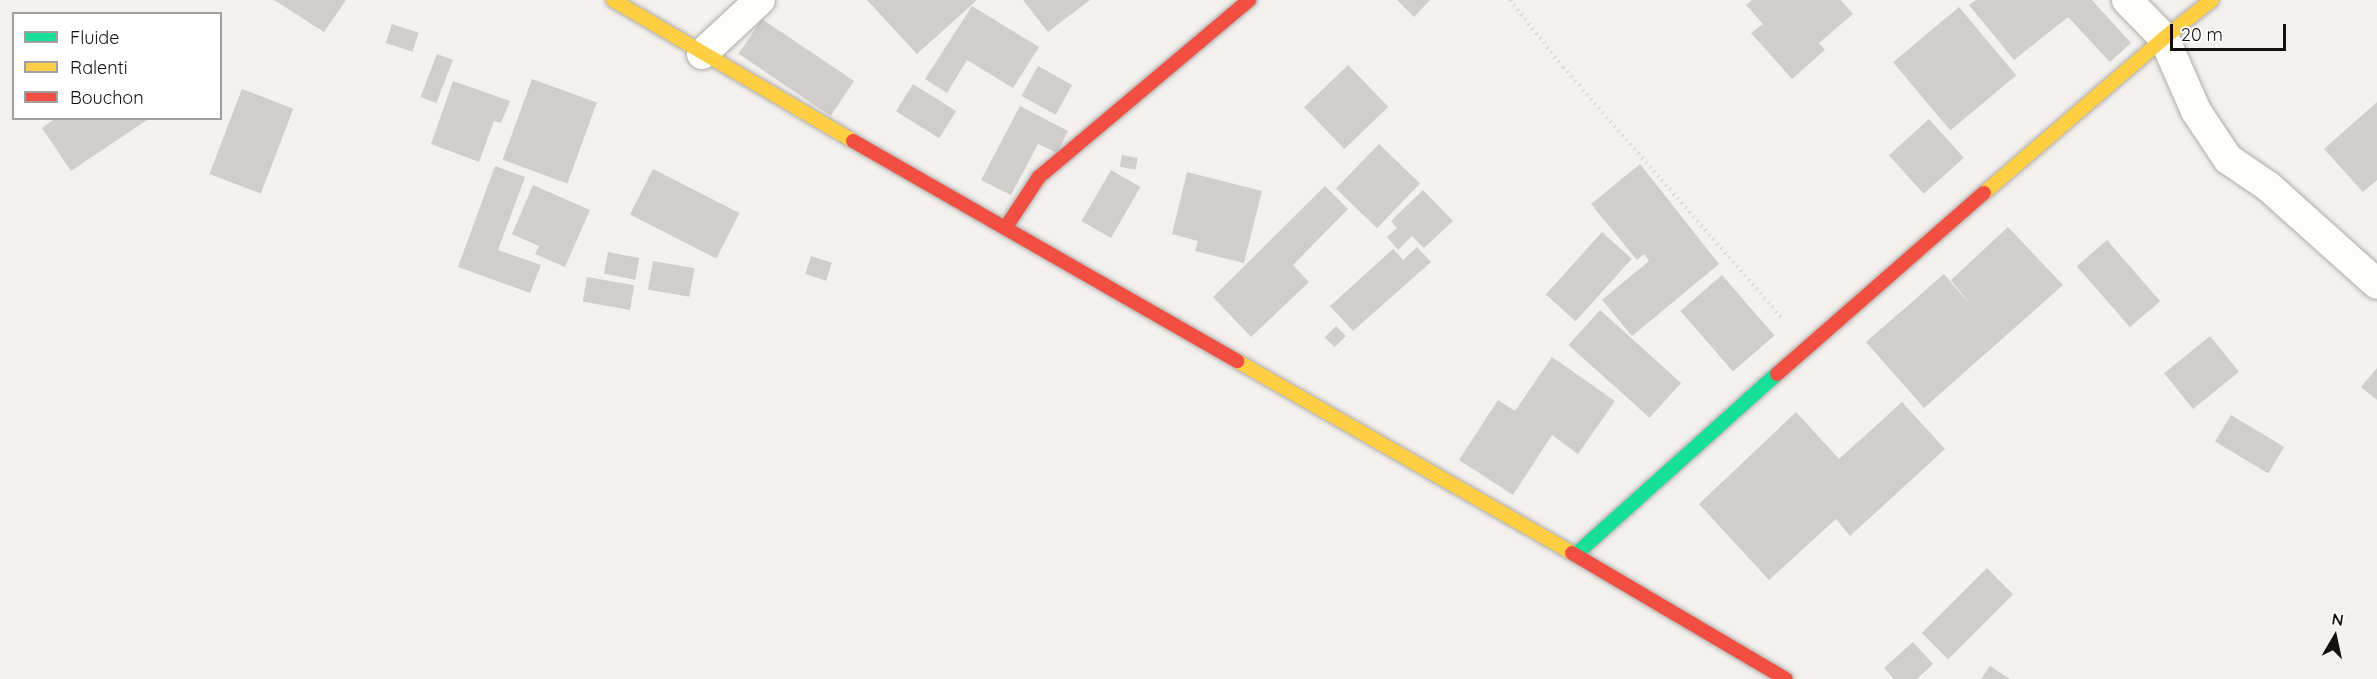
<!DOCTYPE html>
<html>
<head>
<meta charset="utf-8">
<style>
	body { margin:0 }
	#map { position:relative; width:2377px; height:679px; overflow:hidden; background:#f3f0ed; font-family:Quicksand,sans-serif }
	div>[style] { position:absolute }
	.building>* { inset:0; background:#cfcecb; transform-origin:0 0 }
	.path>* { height:4px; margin-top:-2px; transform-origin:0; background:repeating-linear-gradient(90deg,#d9d7d6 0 1.5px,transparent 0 6px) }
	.roads { filter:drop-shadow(0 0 2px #aeaba9) drop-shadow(0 0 2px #aeaba9) }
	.street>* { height:30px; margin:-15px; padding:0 15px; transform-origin:15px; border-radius:15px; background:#fdfdfc }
	.fast>* { height:14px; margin:-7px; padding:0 7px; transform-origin:7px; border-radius:7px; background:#16e098 }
	.slow>* { height:14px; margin:-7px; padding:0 7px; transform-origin:7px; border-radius:7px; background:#ffcf43 }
	.jam>* { height:14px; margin:-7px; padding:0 7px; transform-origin:7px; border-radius:7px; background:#f24e42 }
	span { translate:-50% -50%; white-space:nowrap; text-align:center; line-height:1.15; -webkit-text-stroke:4.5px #fff; paint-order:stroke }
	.legend { position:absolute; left:12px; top:12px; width:210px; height:108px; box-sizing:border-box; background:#fff; border:2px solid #a1a09f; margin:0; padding:8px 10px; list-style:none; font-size:18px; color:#13110e }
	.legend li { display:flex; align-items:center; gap:12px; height:30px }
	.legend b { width:30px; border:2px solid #a1a09f }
	.north { position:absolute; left:2305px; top:607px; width:60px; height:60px; -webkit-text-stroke:4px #fff; paint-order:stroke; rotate:9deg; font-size:16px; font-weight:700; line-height:24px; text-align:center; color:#13110e }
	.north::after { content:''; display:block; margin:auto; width:21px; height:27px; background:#13110e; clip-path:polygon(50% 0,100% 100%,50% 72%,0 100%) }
	.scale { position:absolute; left:2170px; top:24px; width:116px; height:27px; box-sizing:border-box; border:3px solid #13110e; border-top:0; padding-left:8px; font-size:18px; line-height:21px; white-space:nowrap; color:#13110e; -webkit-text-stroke:4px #fff; paint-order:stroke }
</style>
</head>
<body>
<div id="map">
	<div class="building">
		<div style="clip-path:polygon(274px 0,346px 0,324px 32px)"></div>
		<div style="clip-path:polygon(867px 0,977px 0,917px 54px)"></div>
		<div style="clip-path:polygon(1023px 0,1090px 0,1048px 32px)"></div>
		<div style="clip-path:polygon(1397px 0,1430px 0,1414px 17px)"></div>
		<div style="clip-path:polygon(1752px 0,1841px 0,1853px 14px,1819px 43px,1825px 50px,1792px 79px,1751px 33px,1763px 24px,1746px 5px)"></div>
		<div style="clip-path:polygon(1976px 0,2092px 0,2131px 43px,2110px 62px,2068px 17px,2014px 60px,1969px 5px)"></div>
		<div style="clip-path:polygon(972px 6px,1039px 47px,1013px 88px,967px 60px,947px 93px,925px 79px)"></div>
		<div style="left:1959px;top:7px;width:89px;height:86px;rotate:50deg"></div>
		<div style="left:762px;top:19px;width:111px;height:42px;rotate:34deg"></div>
		<div style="left:392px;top:24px;width:28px;height:20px;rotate:18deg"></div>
		<div style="left:437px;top:54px;width:17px;height:46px;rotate:21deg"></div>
		<div style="left:1348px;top:65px;width:58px;height:61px;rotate:46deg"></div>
		<div style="left:1038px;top:66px;width:39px;height:34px;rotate:29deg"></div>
		<div style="left:532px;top:79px;width:69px;height:86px;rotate:20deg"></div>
		<div style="clip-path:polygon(453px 81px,510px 101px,501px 123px,494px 121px,479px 162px,431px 144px)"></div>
		<div style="left:913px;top:84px;width:51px;height:32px;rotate:32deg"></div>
		<div style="left:242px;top:89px;width:55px;height:91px;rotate:21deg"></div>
		<div style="clip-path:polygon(2377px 102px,2377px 180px,2363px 192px,2324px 149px)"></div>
		<div style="clip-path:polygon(1020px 106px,1068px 131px,1057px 153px,1038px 144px,1011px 195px,981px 180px)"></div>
		<div style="clip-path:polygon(56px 118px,150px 118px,71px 171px,42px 128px)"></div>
		<div style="left:1929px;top:119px;width:52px;height:54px;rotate:48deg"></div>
		<div style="left:1379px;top:144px;width:57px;height:62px;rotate:44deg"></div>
		<div style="left:1122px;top:155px;width:16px;height:12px;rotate:11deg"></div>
		<div style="clip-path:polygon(1640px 164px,1719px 264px,1632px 336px,1602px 300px,1649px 261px,1644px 254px,1637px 260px,1591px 204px)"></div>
		<div style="clip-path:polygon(495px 166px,525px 177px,498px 250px,541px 265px,530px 293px,458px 267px)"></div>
		<div style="left:653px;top:169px;width:97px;height:51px;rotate:27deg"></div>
		<div style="left:1111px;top:170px;width:34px;height:59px;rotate:30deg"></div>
		<div style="clip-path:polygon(1187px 172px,1262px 191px,1244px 263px,1195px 251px,1198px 241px,1172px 234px)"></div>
		<div style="clip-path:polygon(533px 185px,590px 210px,565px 267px,535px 254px,539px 246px,512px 234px)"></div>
		<div style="clip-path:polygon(1325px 186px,1348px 209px,1293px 265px,1309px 282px,1251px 337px,1213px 297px)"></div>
		<div style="clip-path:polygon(1423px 190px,1453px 221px,1424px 248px,1412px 236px,1398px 250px,1387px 237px,1397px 228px,1391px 221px)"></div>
		<div style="clip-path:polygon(2008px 227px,2063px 285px,1924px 408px,1866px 342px,1944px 274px,1972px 307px,1951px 280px)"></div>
		<div style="left:1602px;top:232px;width:40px;height:84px;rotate:42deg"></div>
		<div style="left:2107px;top:240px;width:81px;height:40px;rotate:49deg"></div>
		<div style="clip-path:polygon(1417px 247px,1431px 262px,1353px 331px,1330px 306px,1393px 249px,1403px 260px)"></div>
		<div style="left:608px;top:252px;width:32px;height:22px;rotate:11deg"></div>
		<div style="left:811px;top:256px;width:22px;height:19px;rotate:18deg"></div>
		<div style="left:653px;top:261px;width:42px;height:29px;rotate:10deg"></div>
		<div style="left:1722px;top:275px;width:80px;height:55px;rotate:49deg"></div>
		<div style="left:587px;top:277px;width:48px;height:25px;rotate:10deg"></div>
		<div style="left:1600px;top:310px;width:109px;height:47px;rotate:42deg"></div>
		<div style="left:1336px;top:326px;width:14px;height:16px;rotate:45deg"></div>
		<div style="left:2210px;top:336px;width:46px;height:59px;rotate:51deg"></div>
		<div style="clip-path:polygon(1552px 357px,1615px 401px,1578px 454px,1552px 435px,1513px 495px,1459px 460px,1498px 400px,1515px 411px)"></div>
		<div style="clip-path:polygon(2377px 368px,2377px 400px,2361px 387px)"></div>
		<div style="clip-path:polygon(1902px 402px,1945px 449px,1850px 536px,1836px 519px,1769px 580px,1699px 504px,1796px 412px,1839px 459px)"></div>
		<div style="left:2231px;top:415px;width:62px;height:31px;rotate:31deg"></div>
		<div style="left:1987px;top:568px;width:37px;height:92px;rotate:45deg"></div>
		<div style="clip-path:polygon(1913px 642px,1933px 664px,1917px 679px,1894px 679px,1884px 668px)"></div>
		<div style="clip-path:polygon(1990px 666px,2010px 679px,1981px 679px)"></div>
	</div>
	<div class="path">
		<div style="left:1510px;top:0;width:85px;rotate:51.7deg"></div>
		<div style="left:1563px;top:67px;width:335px;rotate:48.9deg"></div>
	</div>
	<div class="roads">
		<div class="street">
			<div style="left:2127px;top:0;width:53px;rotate:45.8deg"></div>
			<div style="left:2164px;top:38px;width:80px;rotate:66.3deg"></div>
			<div style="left:2196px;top:111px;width:58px;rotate:56.3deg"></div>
			<div style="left:2228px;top:159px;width:50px;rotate:34.3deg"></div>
			<div style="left:2269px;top:187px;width:145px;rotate:41.9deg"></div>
			<div style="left:702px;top:54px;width:79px;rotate:-43deg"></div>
		</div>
		<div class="fast">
			<div style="left:1575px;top:555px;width:271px;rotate:-41.9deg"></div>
		</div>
		<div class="slow">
			<div style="left:613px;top:0;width:278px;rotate:30.4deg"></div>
			<div style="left:1984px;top:193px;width:238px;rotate:-40.7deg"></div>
			<div style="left:2164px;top:38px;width:61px;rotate:-38.4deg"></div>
			<div style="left:1237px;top:361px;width:386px;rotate:29.8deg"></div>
		</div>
		<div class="jam">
			<div style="left:853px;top:141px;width:443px;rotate:29.8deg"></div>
			<div style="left:1006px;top:227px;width:60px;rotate:-56.6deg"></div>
			<div style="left:1039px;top:177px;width:275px;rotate:-40.1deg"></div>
			<div style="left:1777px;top:374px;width:275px;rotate:-41.2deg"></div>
			<div style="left:1572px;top:553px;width:248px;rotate:30.5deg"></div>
		</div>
	</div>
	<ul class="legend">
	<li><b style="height:8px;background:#16e098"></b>Fluide</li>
	<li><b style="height:8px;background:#ffcf43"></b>Ralenti</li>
	<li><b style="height:8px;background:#f24e42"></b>Bouchon</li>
	</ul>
	<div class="north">N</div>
	<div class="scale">20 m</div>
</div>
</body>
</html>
